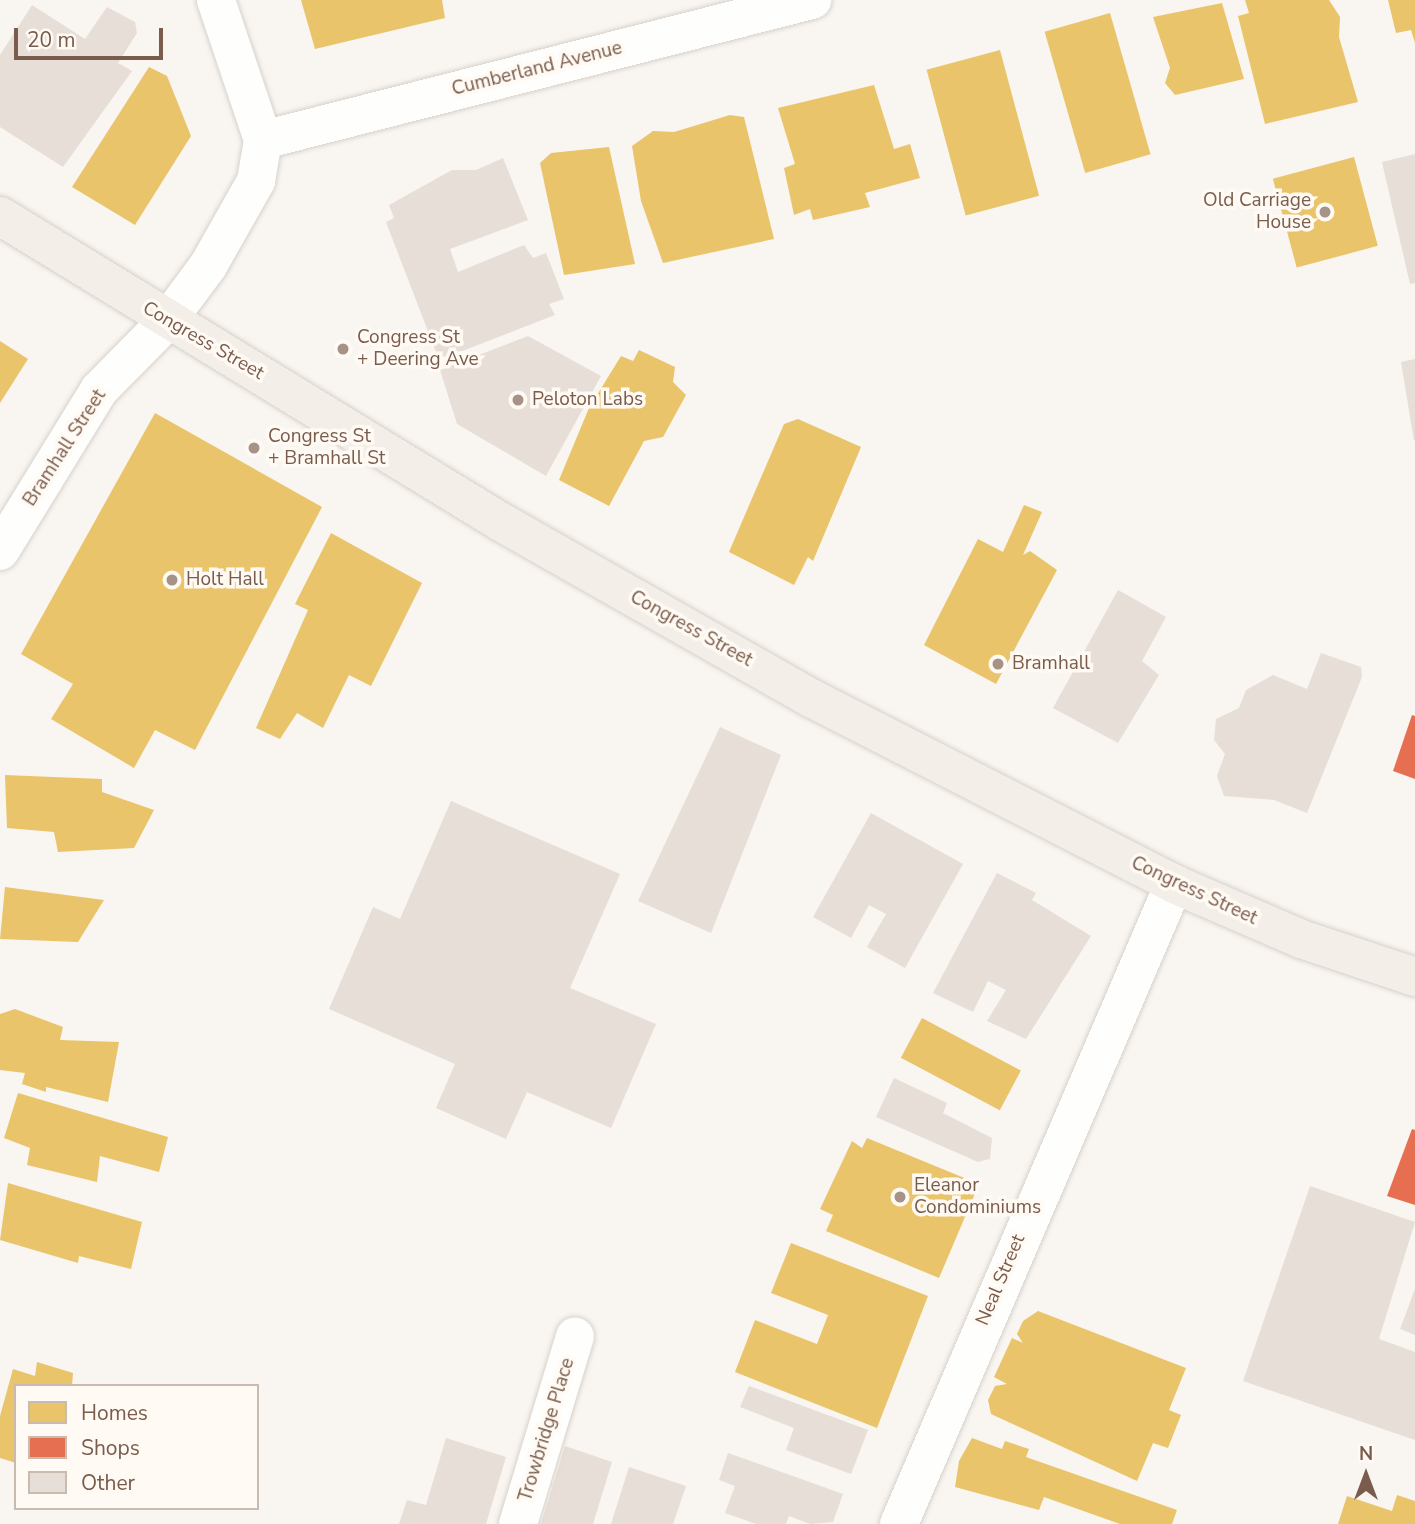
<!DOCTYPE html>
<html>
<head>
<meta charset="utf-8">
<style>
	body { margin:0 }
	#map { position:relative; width:1415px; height:1524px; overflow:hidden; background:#f9f5f0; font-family:"Nunito Sans",sans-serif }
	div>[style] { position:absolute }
	.homes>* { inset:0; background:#e9c46a; transform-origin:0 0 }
	.shops>* { inset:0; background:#e76f51 }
	.building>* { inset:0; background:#e6ded7 }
	.roads { filter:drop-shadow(0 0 2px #d7d1cb) drop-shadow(0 0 2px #d7d1cb) }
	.minor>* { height:38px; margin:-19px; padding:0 19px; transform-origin:19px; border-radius:19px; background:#fefefd }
	.secondary>* { height:38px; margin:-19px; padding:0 19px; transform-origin:19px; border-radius:19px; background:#fefefd }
	.primary>* { height:38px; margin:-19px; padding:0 19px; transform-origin:19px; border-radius:19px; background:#f3eee8 }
	.dots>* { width:19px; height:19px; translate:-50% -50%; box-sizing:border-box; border:4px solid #fffaf3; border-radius:50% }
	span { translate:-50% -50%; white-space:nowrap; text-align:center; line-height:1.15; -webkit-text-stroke:7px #fffaf3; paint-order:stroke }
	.street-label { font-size:19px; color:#7a5c4d }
	.poi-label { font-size:19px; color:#7a5c4d }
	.right { translate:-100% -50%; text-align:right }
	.left { translate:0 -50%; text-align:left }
	.legend { position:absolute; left:14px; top:1384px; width:245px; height:126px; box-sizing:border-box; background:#fffaf3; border:2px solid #cabbb1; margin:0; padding:9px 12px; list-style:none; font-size:21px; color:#7a5c4d }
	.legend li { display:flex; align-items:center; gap:14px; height:35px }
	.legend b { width:35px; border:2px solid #cabbb1 }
	.north { position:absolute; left:1331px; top:1440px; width:70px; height:70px; -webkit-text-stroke:5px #fffaf3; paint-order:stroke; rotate:0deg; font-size:19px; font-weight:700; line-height:28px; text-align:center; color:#7a5c4d }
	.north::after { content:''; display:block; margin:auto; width:24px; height:32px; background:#7a5c4d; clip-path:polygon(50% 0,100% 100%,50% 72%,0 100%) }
	.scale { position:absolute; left:14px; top:28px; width:149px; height:32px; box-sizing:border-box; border:4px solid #7a5c4d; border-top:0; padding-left:9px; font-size:21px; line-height:24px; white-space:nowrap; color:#7a5c4d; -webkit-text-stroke:5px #fffaf3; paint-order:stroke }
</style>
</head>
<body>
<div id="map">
	<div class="homes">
		<div style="clip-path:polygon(301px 0,442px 0,445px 18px,315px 49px)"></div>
		<div style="clip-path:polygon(1245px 0,1329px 0,1340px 17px,1339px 37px,1358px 102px,1265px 124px,1238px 16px,1249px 13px)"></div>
		<div style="clip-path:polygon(1388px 0,1415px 0,1415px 43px,1411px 30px,1396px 33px)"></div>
		<div style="clip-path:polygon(1222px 3px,1244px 79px,1175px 95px,1165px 83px,1170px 68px,1153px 17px)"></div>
		<div style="left:1110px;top:13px;width:147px;height:68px;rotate:74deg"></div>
		<div style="left:1000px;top:50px;width:151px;height:76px;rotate:75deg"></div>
		<div style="clip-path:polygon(149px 67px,167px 76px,191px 136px,135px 225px,72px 187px)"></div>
		<div style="clip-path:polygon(874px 85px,894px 149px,910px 144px,920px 178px,865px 193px,870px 207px,813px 220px,810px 209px,794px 215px,784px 168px,795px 164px,778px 108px)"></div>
		<div style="clip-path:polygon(730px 115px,744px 117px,774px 239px,663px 263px,641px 201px,632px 146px,653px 131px,674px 132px)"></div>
		<div style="clip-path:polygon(609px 147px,635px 264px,564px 275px,540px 163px,551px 153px)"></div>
		<div style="left:1354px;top:157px;width:92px;height:84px;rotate:75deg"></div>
		<div style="clip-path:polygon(0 341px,28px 359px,0 403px)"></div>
		<div style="clip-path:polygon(639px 350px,675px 367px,673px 382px,686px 395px,663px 437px,644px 441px,609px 506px,559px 480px,589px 408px,621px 356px,633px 361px)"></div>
		<div style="clip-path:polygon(155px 413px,322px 507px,195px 750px,155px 730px,134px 768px,51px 719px,73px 684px,21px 654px)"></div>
		<div style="clip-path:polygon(798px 419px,861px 447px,813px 561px,808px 557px,794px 585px,729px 552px,784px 424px)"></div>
		<div style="clip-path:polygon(1024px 505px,1042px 512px,1023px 555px,1030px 551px,1057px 570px,996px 684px,924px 645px,978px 539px,1003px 552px)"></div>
		<div style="clip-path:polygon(331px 533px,422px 583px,371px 686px,349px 675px,323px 728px,297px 713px,280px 739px,256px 728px,308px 610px,295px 604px)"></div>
		<div style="clip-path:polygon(5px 775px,102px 779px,102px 792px,154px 810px,134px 848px,58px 852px,54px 832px,7px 828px)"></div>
		<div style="clip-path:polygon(5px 887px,104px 900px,78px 942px,0 939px)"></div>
		<div style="clip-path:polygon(15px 1009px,63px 1027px,60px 1040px,119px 1042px,108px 1102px,46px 1087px,46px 1092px,22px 1084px,25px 1073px,0 1070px,0 1014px)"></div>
		<div style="left:922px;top:1018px;width:112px;height:45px;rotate:28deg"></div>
		<div style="clip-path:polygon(18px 1093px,168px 1137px,159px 1172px,100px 1156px,97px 1182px,27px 1165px,30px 1148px,4px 1138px)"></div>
		<div style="clip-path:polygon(867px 1138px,979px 1184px,939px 1278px,826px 1231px,833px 1215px,820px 1209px,852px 1141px,862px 1148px)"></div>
		<div style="clip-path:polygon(8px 1183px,142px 1222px,131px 1269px,79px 1256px,78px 1263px,0 1240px)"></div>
		<div style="clip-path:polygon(791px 1243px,928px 1296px,877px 1428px,735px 1372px,755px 1320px,817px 1344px,828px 1315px,771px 1293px)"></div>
		<div style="clip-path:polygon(1038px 1311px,1186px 1368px,1169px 1410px,1181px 1415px,1168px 1448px,1153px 1443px,1137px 1481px,991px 1414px,988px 1400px,995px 1386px,1007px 1384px,994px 1377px,1012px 1338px,1023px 1343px,1017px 1334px,1023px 1321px)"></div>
		<div style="clip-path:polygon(37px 1362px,73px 1373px,72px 1386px,16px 1386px,16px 1463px,0 1458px,0 1416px,13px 1369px,35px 1376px)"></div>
		<div style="clip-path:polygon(972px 1438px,1002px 1449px,1005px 1441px,1029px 1449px,1026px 1457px,1177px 1510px,1172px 1524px,1120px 1524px,1044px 1497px,1039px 1510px,955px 1487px,959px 1461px)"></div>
		<div style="clip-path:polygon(1397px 1495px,1415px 1501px,1415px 1524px,1338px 1524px,1347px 1496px,1392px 1511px)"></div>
	</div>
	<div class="shops">
		<div style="clip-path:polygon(1412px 715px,1415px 716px,1415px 779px,1393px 771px)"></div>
		<div style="clip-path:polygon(1412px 1129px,1415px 1130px,1415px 1205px,1387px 1196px)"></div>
	</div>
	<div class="building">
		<div style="clip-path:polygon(32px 5px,85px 39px,107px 7px,135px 22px,137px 33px,118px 63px,132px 71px,63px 167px,0 127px,0 55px)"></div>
		<div style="clip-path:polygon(1415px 154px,1415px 283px,1410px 284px,1382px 162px)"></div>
		<div style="clip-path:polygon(503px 158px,528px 220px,450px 249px,458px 272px,524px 245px,533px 258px,546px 253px,564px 299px,549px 304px,555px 315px,439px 360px,386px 222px,394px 218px,389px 205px,452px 170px,476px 170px)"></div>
		<div style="clip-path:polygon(528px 336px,601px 376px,546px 476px,457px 424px,440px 370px)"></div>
		<div style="clip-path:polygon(1415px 359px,1415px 440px,1414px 441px,1401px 362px)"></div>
		<div style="clip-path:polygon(1118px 590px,1166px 617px,1142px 661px,1159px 675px,1118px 743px,1053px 708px)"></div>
		<div style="clip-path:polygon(1321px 653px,1361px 667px,1362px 677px,1307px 813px,1274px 800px,1224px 796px,1217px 776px,1225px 754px,1214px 740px,1216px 719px,1239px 708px,1246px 690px,1273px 675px,1307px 689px)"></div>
		<div style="clip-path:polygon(720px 727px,781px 755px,711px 933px,638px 901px)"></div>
		<div style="clip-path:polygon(451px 801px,620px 874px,570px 988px,656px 1024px,611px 1128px,527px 1092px,506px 1139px,436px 1108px,455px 1064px,329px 1009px,373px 907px,400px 919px)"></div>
		<div style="clip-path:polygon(871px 813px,963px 864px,905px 968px,867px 947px,886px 914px,869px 905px,851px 938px,813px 917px)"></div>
		<div style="clip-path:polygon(997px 873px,1036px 893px,1032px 900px,1091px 936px,1026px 1039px,987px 1021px,1006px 990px,988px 981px,973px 1012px,933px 993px)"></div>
		<div style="clip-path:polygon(894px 1078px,947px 1103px,943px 1113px,992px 1138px,990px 1159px,978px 1162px,876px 1117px)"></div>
		<div style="clip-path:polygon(1310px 1186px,1415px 1222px,1379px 1339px,1415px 1352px,1415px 1440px,1243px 1381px)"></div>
		<div style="clip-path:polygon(1415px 1289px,1415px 1335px,1400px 1329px)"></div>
		<div style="clip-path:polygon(749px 1386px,868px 1430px,851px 1474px,786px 1450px,794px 1428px,740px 1407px)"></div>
		<div style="clip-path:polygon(446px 1438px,506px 1457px,486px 1524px,399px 1524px,407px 1500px,426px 1505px)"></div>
		<div style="clip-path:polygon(565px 1446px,612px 1462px,593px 1524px,541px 1524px)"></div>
		<div style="clip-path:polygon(728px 1453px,843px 1494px,833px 1522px,810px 1524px,789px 1516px,786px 1524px,756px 1524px,725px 1513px,735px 1486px,719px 1480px)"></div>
		<div style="clip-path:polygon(629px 1467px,686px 1486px,673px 1524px,611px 1524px)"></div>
	</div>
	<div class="roads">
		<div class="minor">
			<div style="left:263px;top:140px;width:567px;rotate:-14.31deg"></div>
			<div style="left:0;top:551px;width:189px;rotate:-58.4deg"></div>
			<div style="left:99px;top:390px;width:97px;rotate:-45.4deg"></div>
			<div style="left:518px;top:1524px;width:196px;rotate:-73.1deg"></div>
			<div style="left:899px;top:1524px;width:697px;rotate:-66.75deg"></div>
		</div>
		<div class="secondary">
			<div style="left:167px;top:321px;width:69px;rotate:-53.3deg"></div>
			<div style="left:208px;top:266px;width:98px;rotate:-60.5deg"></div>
			<div style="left:256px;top:181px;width:42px;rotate:-80.3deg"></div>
			<div style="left:263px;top:140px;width:148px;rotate:-108.6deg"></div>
		</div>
		<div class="primary">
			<div style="left:0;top:216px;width:587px;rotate:31.42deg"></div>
			<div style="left:501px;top:522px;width:359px;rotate:29.6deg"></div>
			<div style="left:813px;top:699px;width:406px;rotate:27.1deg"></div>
			<div style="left:1174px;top:884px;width:138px;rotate:23.4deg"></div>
			<div style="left:1301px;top:939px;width:120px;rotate:18.4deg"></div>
		</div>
	</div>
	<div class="dots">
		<div style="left:1325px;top:212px;background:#a69286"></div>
		<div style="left:343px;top:349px;background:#a69286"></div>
		<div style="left:518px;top:400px;background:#a69286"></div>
		<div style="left:254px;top:448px;background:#a69286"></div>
		<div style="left:172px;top:580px;background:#a69286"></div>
		<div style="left:998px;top:664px;background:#a69286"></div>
		<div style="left:900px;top:1197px;background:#a69286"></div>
	</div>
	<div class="street-label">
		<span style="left:537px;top:69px;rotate:-14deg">Cumberland Avenue</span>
		<span style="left:203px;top:341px;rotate:30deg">Congress Street</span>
		<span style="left:65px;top:448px;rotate:-57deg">Bramhall Street</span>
		<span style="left:691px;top:629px;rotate:29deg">Congress Street</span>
		<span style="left:1194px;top:891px;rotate:25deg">Congress Street</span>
		<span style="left:1001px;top:1280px;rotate:-67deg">Neal Street</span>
		<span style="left:547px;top:1430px;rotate:-73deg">Trowbridge Place</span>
	</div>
	<div class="poi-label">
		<span class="right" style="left:1311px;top:212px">Old Carriage<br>House</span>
		<span class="left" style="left:357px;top:349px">Congress St<br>+ Deering Ave</span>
		<span class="left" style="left:532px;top:400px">Peloton Labs</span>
		<span class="left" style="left:268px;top:448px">Congress St<br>+ Bramhall St</span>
		<span class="left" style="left:186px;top:580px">Holt Hall</span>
		<span class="left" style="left:1012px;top:664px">Bramhall</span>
		<span class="left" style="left:914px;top:1197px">Eleanor<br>Condominiums</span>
	</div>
	<ul class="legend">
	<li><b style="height:19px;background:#e9c46a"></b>Homes</li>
	<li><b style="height:19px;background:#e76f51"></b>Shops</li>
	<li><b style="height:19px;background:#e6ded7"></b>Other</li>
	</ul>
	<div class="north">N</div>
	<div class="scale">20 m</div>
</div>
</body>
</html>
